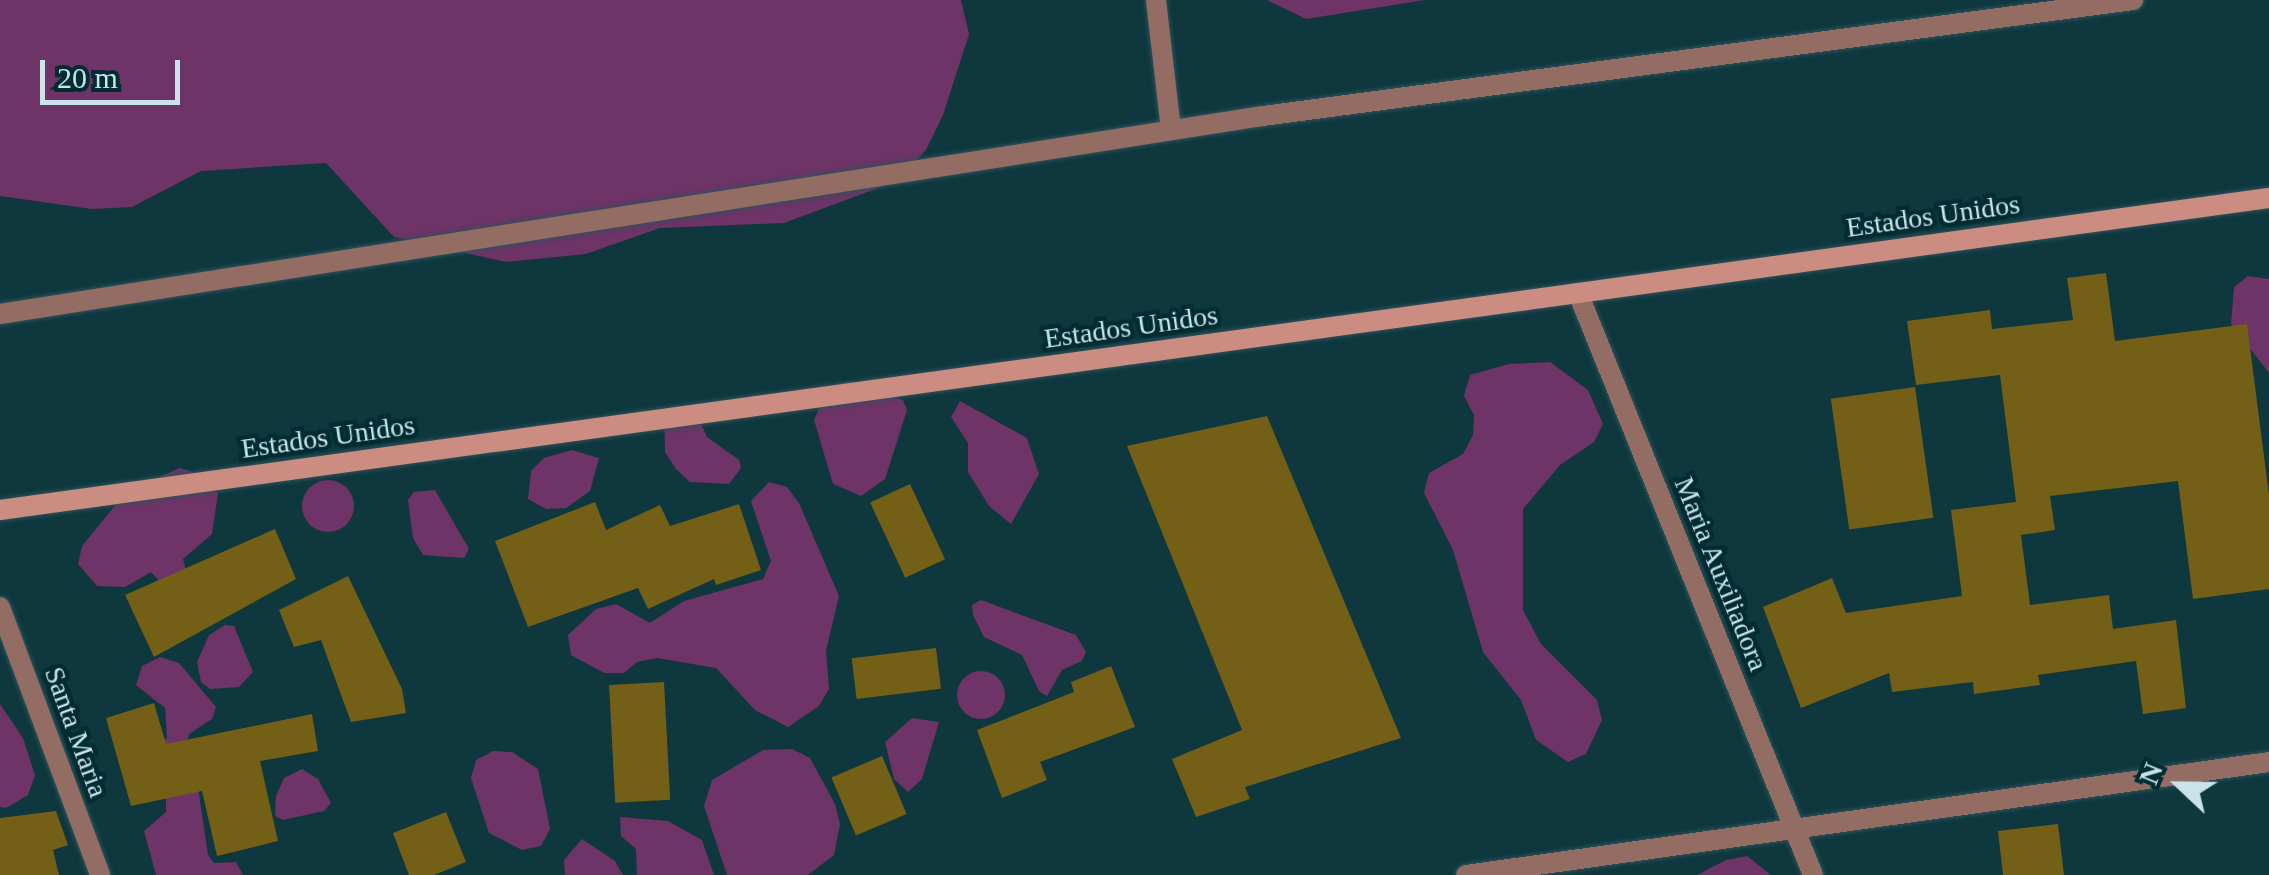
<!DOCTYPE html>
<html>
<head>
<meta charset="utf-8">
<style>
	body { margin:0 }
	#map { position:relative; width:2269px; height:875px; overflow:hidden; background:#0e373e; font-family:"Times New Roman",serif }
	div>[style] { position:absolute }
	.green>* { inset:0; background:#6e3367 }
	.round { border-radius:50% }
	.building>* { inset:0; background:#745f16; transform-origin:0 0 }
	.roads { filter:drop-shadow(0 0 2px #2c5359) drop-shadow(0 0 2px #2c5359) }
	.street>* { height:20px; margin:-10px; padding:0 10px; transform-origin:10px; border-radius:10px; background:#936c64 }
	.secondary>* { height:20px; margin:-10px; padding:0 10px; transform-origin:10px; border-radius:10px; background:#cb8d81 }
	span { translate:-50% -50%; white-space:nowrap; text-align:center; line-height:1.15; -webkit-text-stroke:9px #022c34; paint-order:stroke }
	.street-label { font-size:28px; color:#c9e3e8 }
	.north { position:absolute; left:2129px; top:735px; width:100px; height:100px; -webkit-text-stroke:8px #022c34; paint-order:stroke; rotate:292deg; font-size:28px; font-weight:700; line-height:40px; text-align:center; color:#c9e3e8 }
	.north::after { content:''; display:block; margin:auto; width:35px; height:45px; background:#c9e3e8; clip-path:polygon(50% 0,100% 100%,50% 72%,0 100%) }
	.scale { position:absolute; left:40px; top:60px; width:140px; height:45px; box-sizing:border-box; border:5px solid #c9e3e8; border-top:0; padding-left:12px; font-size:30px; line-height:35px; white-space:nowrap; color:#c9e3e8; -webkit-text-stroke:8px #022c34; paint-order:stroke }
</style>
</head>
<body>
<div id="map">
	<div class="green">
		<div style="clip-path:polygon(0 0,961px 0,969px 34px,943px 115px,926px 150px,897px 181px,784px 223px,660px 228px,586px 254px,506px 262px,394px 237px,326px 163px,201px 171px,132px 207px,92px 209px,0 196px)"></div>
		<div style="clip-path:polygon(1267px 0,1425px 0,1306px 19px)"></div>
		<div style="clip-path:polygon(2248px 276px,2269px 279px,2269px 373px,2231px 324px,2234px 287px)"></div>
		<div style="clip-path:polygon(1550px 362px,1588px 390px,1603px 424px,1594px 442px,1560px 465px,1523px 509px,1523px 610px,1541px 644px,1597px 700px,1602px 720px,1586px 754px,1568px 762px,1536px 740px,1521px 700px,1483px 652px,1453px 550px,1424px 493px,1429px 473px,1463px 454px,1473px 435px,1474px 415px,1464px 396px,1470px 375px,1509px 364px)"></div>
		<div style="clip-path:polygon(848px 381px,903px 400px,907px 410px,885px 479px,861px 496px,833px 484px,814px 420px,829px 387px)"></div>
		<div style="clip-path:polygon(960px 401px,1027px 438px,1039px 474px,1011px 524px,989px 506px,968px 472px,968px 443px,951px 417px)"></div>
		<div style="clip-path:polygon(664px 415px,699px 419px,707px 437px,739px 460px,741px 468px,729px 484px,690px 482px,676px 469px,665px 452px)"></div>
		<div style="clip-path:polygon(572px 450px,599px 458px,590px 491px,566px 508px,546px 509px,528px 499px,531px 471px,544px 458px)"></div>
		<div style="clip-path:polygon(180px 468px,209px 477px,218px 494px,212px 534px,183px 559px,188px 578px,171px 594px,151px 572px,125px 587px,97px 586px,78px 564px,82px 546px,127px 491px)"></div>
		<div class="round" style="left:302px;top:480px;width:52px;height:52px"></div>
		<div style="clip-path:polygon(769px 482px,787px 487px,799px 503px,839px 596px,826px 651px,829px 689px,819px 706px,788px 727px,755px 710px,716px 668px,657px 658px,637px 662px,624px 673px,604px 673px,571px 655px,568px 635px,596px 609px,616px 604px,650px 623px,684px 601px,763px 579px,771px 561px,751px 501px)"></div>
		<div style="clip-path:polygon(435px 490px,469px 549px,464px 558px,423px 555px,413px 538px,408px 500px,414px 492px)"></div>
		<div style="clip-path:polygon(981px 600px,1076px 635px,1086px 652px,1082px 661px,1062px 670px,1047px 696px,1039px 691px,1022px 655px,984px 637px,973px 615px,972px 605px)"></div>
		<div style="clip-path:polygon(225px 625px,234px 626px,253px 672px,239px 687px,210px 689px,201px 682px,197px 662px,209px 635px)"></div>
		<div style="clip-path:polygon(160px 657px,179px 663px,216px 707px,212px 719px,189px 734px,185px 752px,159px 743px,167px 738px,165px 708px,136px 685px,142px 666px)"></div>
		<div class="round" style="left:957px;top:671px;width:48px;height:48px"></div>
		<div style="clip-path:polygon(0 704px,23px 738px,35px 775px,28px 795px,6px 808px,0 807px)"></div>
		<div style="clip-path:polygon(912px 718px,939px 722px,922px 779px,908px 792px,894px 779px,885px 742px)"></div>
		<div style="clip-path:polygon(792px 749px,810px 758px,835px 804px,840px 824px,834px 855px,808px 875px,727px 875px,704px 806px,712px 780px,763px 750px)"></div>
		<div style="clip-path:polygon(493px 751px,512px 752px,538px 769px,550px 829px,541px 846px,522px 850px,489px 833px,471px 778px,476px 760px)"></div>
		<div style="clip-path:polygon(302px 769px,318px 779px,331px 803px,324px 811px,283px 820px,275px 816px,276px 796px,284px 778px)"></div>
		<div style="clip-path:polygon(197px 780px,208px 855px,214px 863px,236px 862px,243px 875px,156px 875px,144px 831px,166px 812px,166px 792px)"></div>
		<div style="clip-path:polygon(620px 817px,668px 821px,702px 840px,714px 875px,637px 875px,636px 849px,621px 836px)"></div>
		<div style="clip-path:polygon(582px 839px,615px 861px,623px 875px,565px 875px,564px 860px)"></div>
		<div style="clip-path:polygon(1747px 856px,1771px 875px,1697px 875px,1726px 860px)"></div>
	</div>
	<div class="building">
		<div style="clip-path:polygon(2106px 273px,2115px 341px,2247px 324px,2269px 495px,2269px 589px,2193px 599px,2178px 481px,2050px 496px,2055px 530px,2021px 535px,2030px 605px,2109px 595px,2113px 629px,2176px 620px,2186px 708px,2143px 714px,2136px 661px,2038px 675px,2040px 685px,1974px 694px,1973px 682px,1892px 692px,1889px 673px,1801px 708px,1763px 607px,1832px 578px,1846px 613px,1962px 596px,1951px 510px,2016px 502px,2000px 375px,1916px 385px,1907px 321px,1990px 310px,1992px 329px,2073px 320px,2067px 278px)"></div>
		<div style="left:1915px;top:387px;width:132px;height:85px;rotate:82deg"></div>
		<div style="clip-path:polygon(1267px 416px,1401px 738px,1245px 787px,1250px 799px,1196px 817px,1172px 759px,1242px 730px,1127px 446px)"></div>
		<div style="left:910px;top:484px;width:83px;height:44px;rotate:65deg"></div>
		<div style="clip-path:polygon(595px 502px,606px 530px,660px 505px,670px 526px,739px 504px,761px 570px,716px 585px,714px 579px,648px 609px,638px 588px,528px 627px,495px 541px)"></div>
		<div style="clip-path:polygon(275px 529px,296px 579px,154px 657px,125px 595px)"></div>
		<div style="clip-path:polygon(348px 576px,402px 689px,406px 713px,351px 722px,321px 640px,294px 647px,279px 610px)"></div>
		<div style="left:936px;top:648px;width:41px;height:85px;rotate:83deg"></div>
		<div style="clip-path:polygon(1111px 666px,1135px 727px,1040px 762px,1047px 780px,1002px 798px,977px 730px,1074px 692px,1071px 682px)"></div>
		<div style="left:664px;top:682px;width:118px;height:55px;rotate:87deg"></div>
		<div style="clip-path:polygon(154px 703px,166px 744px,312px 714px,318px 751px,260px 761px,278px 841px,217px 856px,202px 791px,131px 806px,106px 718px)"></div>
		<div style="left:882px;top:756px;width:63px;height:55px;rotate:67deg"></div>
		<div style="clip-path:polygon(56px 811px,68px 845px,53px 850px,59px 875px,0 875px,0 818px)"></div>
		<div style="clip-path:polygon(446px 812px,466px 862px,434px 875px,409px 875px,393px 833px)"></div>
		<div style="clip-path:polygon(2058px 824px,2064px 875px,2003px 875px,1998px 831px)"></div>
	</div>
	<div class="roads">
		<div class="street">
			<div style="left:1156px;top:0;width:130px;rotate:83.4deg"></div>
			<div style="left:1578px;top:293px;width:628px;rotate:68.01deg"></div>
			<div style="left:0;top:314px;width:1278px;rotate:-8.91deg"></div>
			<div style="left:1263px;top:116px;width:878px;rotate:-7.59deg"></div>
			<div style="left:0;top:607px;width:286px;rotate:69.5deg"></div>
			<div style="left:1466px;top:875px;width:811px;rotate:-8.01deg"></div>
		</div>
		<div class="secondary">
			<div style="left:0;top:510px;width:2290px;rotate:-7.83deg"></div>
		</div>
	</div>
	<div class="street-label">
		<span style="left:1933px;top:216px;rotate:-8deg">Estados Unidos</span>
		<span style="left:1131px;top:327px;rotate:-8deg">Estados Unidos</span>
		<span style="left:328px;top:437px;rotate:-8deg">Estados Unidos</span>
		<span style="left:1721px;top:574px;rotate:68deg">Maria Auxiliadora</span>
		<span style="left:76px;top:732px;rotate:70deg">Santa Maria</span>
	</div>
	<div class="north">N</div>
	<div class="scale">20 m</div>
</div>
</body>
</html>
